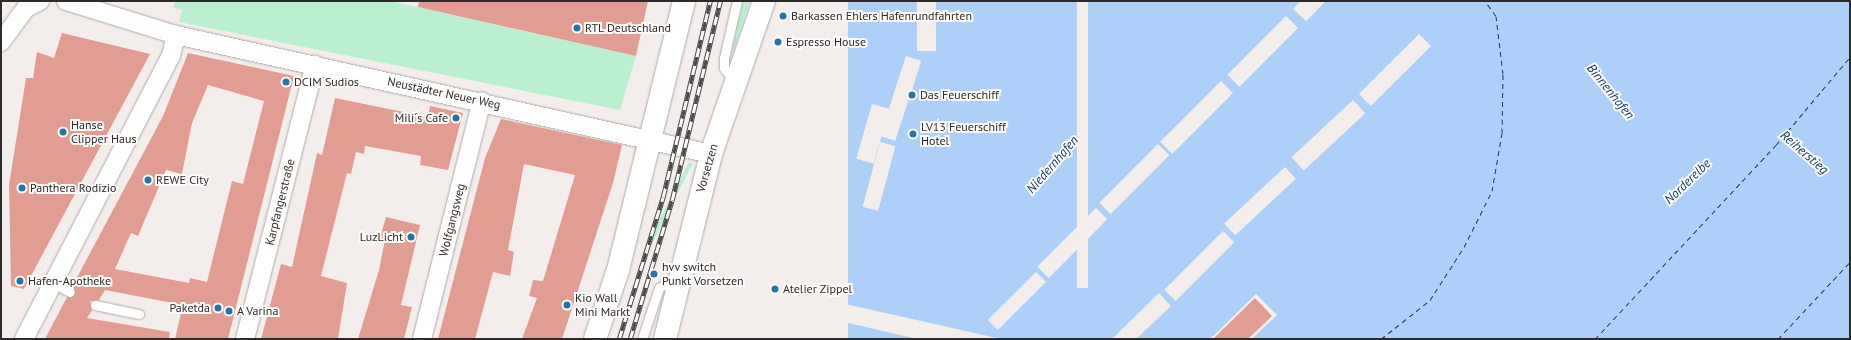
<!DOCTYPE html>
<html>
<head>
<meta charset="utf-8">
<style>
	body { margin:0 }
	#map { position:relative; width:1851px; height:340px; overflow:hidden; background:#f3eeeb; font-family:"PT Sans",sans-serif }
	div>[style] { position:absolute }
	.green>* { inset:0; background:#baefd0; transform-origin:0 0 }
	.water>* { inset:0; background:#add0f8; transform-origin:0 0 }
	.pier>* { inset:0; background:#f3eeeb; transform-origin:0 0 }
	.ferry>* { height:1px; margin-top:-0.5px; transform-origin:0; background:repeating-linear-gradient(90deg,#0d3a67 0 5px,transparent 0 9px) }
	.building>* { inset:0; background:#e29d92 }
	.roads { filter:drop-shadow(0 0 1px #afaaa7) drop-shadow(0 0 1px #afaaa7) }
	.lane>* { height:9px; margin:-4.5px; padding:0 4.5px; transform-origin:4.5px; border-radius:4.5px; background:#fff }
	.street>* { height:18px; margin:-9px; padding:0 9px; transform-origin:9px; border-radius:9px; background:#fff }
	.secondary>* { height:22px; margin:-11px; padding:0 11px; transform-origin:11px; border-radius:11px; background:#fff }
	.rail>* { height:4.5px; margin-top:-2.25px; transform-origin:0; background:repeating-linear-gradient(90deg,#fefcfa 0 9px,#4d4b49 0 18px); box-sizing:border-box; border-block:1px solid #4d4b49 }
	.dots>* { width:11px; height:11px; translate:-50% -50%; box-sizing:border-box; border:2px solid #fefcfa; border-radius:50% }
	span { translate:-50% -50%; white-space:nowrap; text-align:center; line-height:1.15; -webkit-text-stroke:4px #fefcfa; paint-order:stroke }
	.poi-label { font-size:12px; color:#2d2b2a }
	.left { translate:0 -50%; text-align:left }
	.right { translate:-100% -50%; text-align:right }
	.street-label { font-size:12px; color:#2d2b2a }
	.water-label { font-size:13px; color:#0d3a67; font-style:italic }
	.frame { position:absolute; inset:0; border:2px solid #2d2b2a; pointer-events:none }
</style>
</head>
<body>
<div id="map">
	<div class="green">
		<div style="clip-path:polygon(175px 1px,390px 1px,636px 56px,620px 110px,179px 22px,182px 10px,173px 8px)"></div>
		<div style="clip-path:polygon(743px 1px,750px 1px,734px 50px,732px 49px)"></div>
		<div style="left:689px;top:162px;width:4px;height:103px;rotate:27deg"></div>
	</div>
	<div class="water">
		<div style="left:848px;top:1px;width:1002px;height:351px"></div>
	</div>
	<div class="pier">
		<div style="left:917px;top:1px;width:19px;height:50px"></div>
		<div style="left:1077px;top:1px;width:11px;height:287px"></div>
		<div style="clip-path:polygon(1301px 1px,1326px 1px,1306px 21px,1293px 9px)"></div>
		<div style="left:1286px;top:16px;width:17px;height:83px;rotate:45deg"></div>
		<div style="left:1419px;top:34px;width:17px;height:85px;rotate:45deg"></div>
		<div style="left:906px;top:56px;width:16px;height:84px;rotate:18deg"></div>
		<div style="left:1221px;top:81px;width:17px;height:86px;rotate:45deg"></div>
		<div style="left:1353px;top:100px;width:18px;height:84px;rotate:47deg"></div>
		<div style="left:872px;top:104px;width:18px;height:57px;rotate:16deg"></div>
		<div style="left:880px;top:142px;width:16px;height:67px;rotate:15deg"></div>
		<div style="left:1158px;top:144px;width:16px;height:83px;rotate:45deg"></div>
		<div style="left:1285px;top:167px;width:16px;height:83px;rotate:47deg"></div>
		<div style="left:1096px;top:208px;width:16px;height:83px;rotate:45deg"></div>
		<div style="left:1223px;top:231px;width:16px;height:83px;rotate:45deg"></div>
		<div style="left:1036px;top:272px;width:14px;height:68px;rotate:45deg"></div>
		<div style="clip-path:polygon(772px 275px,803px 287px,801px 294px,1001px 339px,917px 339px,797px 311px,794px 320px,760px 316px)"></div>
		<div style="clip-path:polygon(1159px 293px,1171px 306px,1136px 339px,1112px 339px)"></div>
		<div style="clip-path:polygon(1256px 294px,1277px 315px,1252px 339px,1210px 339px)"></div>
	</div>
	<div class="ferry">
		<div style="left:1381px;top:339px;width:63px;rotate:-38.5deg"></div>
		<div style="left:1430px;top:300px;width:63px;rotate:-57.3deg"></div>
		<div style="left:1464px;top:247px;width:63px;rotate:-63.4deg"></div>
		<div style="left:1492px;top:191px;width:59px;rotate:-80.2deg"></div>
		<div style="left:1502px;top:133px;width:59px;rotate:-89deg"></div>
		<div style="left:1503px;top:74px;width:58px;rotate:-96.9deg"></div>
		<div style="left:1496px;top:16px;width:19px;rotate:-126deg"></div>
		<div style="left:1595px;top:339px;width:265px;rotate:-47deg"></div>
		<div style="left:1776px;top:145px;width:115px;rotate:-49.9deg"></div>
		<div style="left:1778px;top:339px;width:105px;rotate:-46.9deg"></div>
	</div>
	<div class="building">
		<div style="clip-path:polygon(419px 1px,648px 1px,636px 56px,418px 7px)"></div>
		<div style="clip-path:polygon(62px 33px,150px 54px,24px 289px,11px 286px,9px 185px,26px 78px,33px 78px,37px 52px,54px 58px)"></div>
		<div style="clip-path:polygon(evenodd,188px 53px,294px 76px,228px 339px,175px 339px,183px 305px,105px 290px,99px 300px,90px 301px,92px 310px,87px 318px,170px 332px,169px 339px,45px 339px,67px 297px,75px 294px,72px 287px,163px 116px,188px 53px,208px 85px,264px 101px,243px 184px,232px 181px,207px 282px,190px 278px,189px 283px,115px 269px,131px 233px,138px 236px,166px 170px,182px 174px,192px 123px,208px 85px)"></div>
		<div style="clip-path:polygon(335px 98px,428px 117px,430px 106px,463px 113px,448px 170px,420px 165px,421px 156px,365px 146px,364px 154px,356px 152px,351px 174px,347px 173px,321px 276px,347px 283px,338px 339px,261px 339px,281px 264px,292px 267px,317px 153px,322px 155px)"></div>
		<div style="clip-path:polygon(501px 119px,622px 145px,613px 183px,562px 339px,522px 339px,537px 298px,529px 296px,533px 280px,543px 281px,575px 175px,524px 164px,508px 250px,514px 252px,510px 276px,493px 272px,475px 339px,438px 339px,485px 158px)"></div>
		<div style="clip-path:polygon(386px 217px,420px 225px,401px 305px,412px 307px,404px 339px,358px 339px,379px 270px,385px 240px,380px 238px)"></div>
		<div style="clip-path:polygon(1255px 298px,1272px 316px,1248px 339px,1213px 339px)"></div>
	</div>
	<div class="roads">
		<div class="lane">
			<div style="left:735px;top:83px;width:19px;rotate:-126deg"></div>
			<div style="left:724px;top:68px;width:10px;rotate:-90deg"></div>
			<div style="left:724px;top:58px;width:58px;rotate:-77.2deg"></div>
			<div style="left:53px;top:283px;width:19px;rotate:28deg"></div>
			<div style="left:95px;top:305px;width:45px;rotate:11.6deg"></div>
			<div style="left:642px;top:339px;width:54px;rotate:-71.6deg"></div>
			<div style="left:659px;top:288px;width:24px;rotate:-33deg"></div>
		</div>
		<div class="street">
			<div style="left:66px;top:1px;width:115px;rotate:17.2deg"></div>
			<div style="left:176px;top:35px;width:548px;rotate:12.54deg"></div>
			<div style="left:1px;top:42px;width:42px;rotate:-53.7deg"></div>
			<div style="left:26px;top:8px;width:16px;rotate:-27deg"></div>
			<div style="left:24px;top:339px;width:319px;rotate:-62.6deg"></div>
			<div style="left:171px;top:56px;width:22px;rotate:-77deg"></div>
			<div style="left:245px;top:339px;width:283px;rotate:-75.7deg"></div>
			<div style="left:422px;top:339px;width:245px;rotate:-75.9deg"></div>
		</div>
		<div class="secondary">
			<div style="left:595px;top:339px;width:73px;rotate:-71.6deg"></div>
			<div style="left:618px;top:270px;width:277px;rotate:-76.2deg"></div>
			<div style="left:665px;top:339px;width:191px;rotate:-76deg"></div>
			<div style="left:711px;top:154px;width:162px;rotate:-70.9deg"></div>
		</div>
	</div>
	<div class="rail">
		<div style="left:619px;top:339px;width:149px;rotate:-72.8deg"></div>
		<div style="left:663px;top:197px;width:202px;rotate:-76.5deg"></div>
		<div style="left:630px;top:339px;width:145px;rotate:-73.2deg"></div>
		<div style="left:672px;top:200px;width:205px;rotate:-76.4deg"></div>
	</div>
	<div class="dots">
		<div style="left:783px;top:16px;background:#2674a6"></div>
		<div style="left:577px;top:28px;background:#2674a6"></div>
		<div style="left:778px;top:42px;background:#2674a6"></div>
		<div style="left:286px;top:82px;background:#2674a6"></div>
		<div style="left:912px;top:95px;background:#2674a6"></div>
		<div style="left:456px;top:118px;background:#2674a6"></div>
		<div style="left:63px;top:132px;background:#2674a6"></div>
		<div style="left:913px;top:134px;background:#2674a6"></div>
		<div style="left:148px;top:180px;background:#2674a6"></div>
		<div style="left:22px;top:188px;background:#2674a6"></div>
		<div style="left:411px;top:237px;background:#2674a6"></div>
		<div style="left:654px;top:274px;background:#2674a6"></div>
		<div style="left:20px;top:281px;background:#2674a6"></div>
		<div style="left:775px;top:289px;background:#2674a6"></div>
		<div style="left:567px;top:305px;background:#2674a6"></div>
		<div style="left:218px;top:308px;background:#2674a6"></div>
		<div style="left:229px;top:311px;background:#2674a6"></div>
	</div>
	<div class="poi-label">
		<span class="left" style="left:791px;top:16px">Barkassen Ehlers Hafenrundfahrten</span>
		<span class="left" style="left:585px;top:28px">RTL Deutschland</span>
		<span class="left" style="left:786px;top:42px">Espresso House</span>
		<span class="left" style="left:294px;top:82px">DCIM Sudios</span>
		<span class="left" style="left:920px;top:95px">Das Feuerschiff</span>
		<span class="right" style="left:448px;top:118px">Mili´s Cafe</span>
		<span class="left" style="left:71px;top:132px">Hanse<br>Clipper Haus</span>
		<span class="left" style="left:921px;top:134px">LV13 Feuerschiff<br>Hotel</span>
		<span class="left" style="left:156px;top:180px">REWE City</span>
		<span class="left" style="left:30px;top:188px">Panthera Rodizio</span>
		<span class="right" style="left:403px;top:237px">LuzLicht</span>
		<span class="left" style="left:662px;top:274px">hvv switch<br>Punkt Vorsetzen</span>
		<span class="left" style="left:28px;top:281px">Hafen-Apotheke</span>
		<span class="left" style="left:783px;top:289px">Atelier Zippel</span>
		<span class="left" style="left:575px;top:305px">Kio Wall<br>Mini Markt</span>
		<span class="right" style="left:210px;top:308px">Paketda</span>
		<span class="left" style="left:237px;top:311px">A Varina</span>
	</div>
	<div class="street-label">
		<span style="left:444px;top:93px;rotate:12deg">Neustädter Neuer Weg</span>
		<span style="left:707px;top:168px;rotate:-74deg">Vorsetzen</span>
		<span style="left:280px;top:202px;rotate:-76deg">Karpfangerstraße</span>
		<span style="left:452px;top:220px;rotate:-76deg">Wolfgangsweg</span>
	</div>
	<div class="water-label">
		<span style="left:1610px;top:92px;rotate:51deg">Binnenhafen</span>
		<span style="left:1804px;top:153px;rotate:41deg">Reiherstieg</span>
		<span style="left:1053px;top:165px;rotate:-49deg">Niedernhafen</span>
		<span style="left:1688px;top:182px;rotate:-44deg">Norderelbe</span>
	</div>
	<div class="frame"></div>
</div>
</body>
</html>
